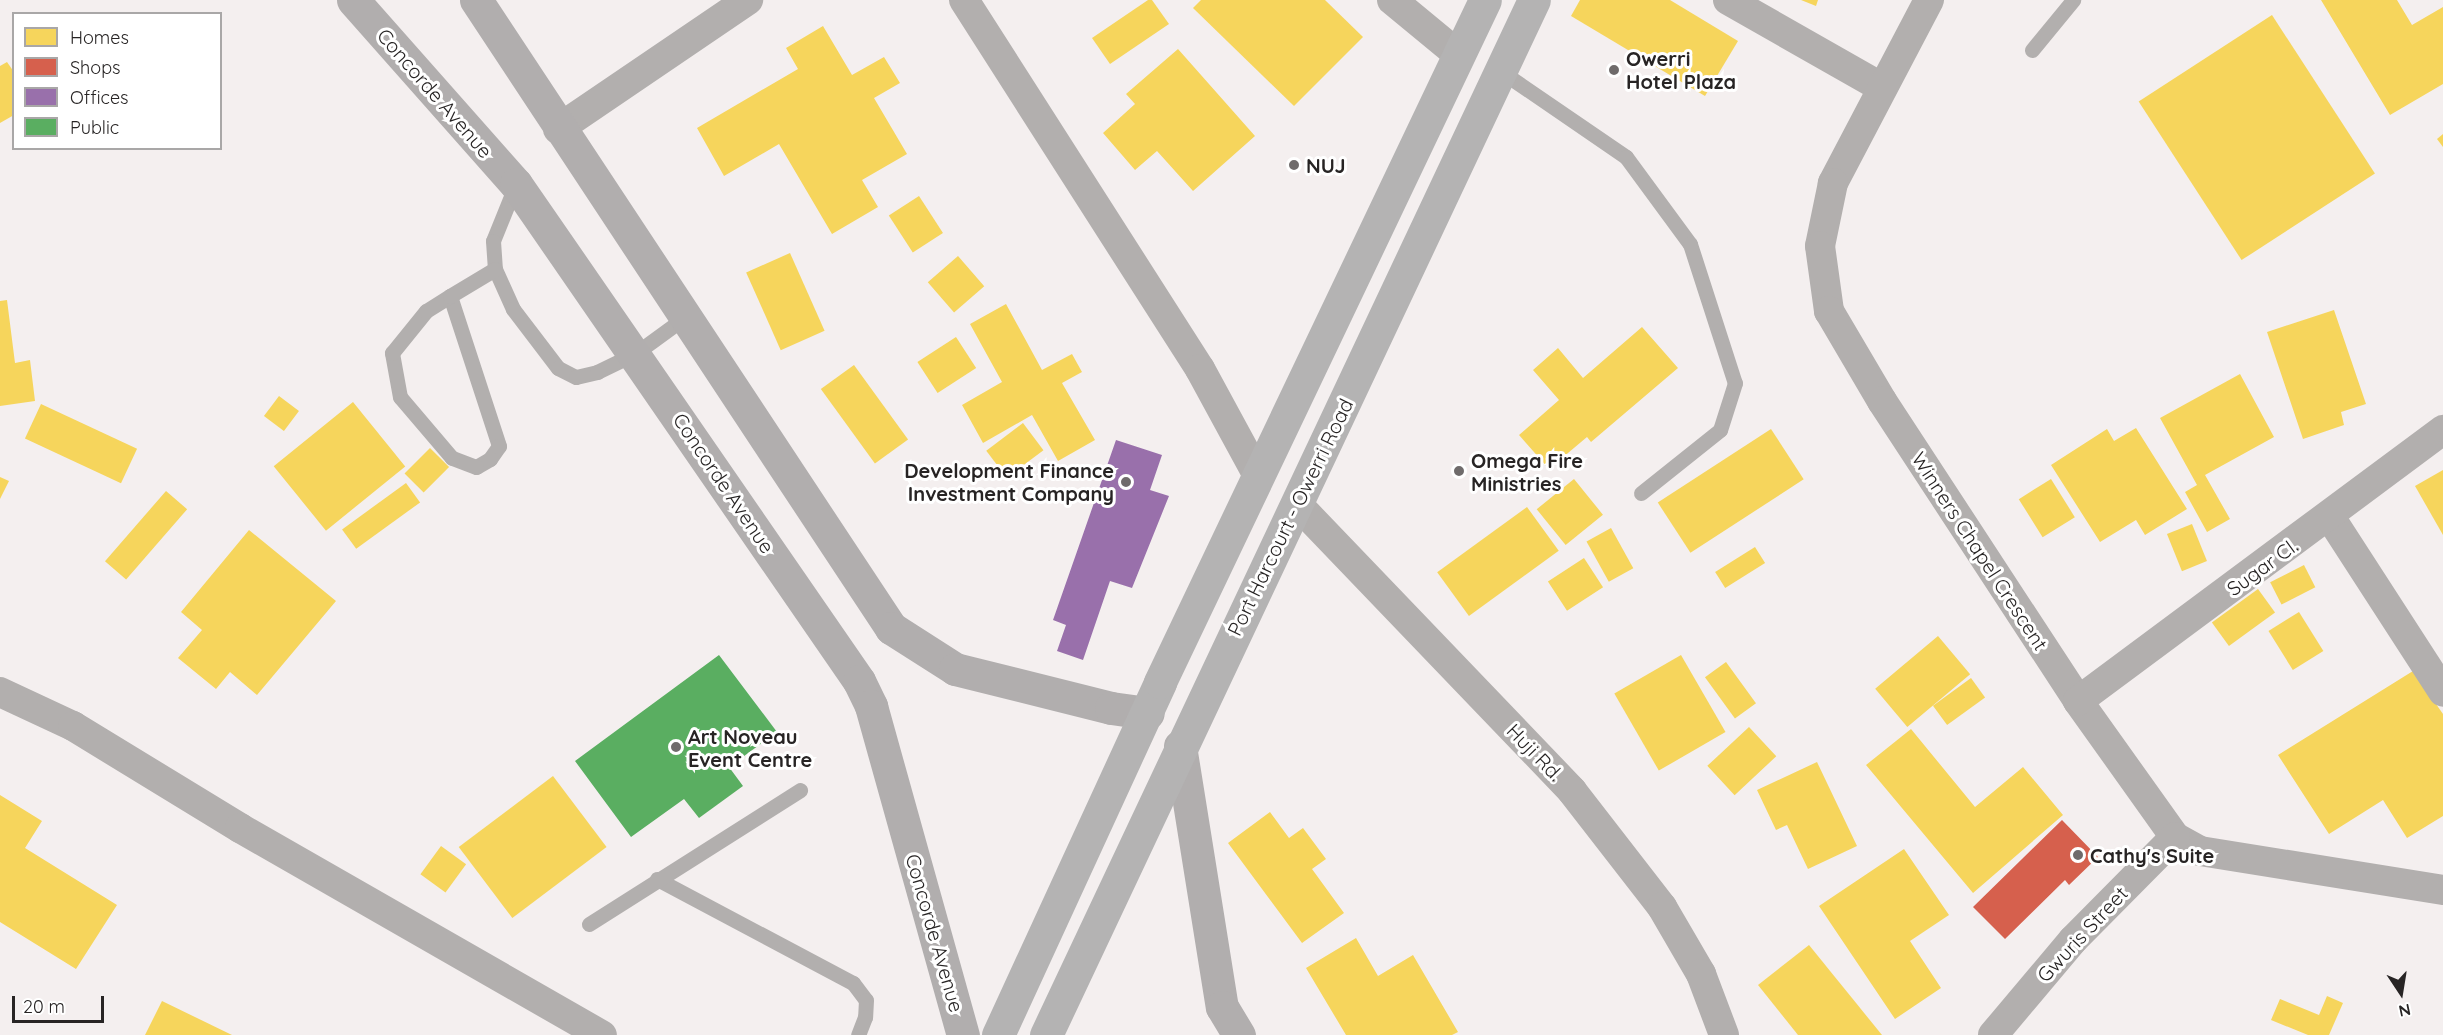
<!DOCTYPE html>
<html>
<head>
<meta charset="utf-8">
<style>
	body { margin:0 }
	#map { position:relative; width:2443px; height:1035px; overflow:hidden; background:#f4efef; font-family:Quicksand,sans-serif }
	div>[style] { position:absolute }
	.homes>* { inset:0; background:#f6d55c; transform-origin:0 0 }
	.shops>* { inset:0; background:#d6604d }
	.offices>* { inset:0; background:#9970ab }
	.public>* { inset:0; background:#5aae61 }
	.lane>* { height:15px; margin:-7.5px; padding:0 7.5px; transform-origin:7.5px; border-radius:7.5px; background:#b2afae }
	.street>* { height:30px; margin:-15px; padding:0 15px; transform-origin:15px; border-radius:15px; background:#b2afae }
	.secondary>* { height:33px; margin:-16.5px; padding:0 16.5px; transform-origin:16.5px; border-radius:16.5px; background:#b1aeae }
	.primary>* { height:33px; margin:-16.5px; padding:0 16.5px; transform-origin:16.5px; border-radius:16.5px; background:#b4b3b3 }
	.dots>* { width:16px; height:16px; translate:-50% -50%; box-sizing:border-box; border:3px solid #fff; border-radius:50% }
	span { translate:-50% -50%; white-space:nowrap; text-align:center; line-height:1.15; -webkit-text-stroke:6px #fff; paint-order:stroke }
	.poi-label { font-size:20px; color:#272424; font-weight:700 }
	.left { translate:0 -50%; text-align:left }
	.right { translate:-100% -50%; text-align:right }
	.street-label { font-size:20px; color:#272424 }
	.legend { position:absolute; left:12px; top:12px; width:210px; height:138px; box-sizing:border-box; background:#fff; border:2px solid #a9a7a7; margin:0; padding:8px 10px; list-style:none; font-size:18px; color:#272424 }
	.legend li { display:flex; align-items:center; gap:12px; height:30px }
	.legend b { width:30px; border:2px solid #a9a7a7 }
	.north { position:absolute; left:2371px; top:963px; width:60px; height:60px; -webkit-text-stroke:4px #fff; paint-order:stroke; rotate:168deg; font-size:16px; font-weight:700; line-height:24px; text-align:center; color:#272424 }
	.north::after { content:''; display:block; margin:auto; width:21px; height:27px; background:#272424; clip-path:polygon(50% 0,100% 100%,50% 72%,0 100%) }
	.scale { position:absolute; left:12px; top:996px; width:92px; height:27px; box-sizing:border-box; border:3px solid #272424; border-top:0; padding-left:8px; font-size:18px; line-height:21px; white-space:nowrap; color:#272424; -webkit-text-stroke:4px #fff; paint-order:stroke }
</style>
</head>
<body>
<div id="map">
	<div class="homes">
		<div style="clip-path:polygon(1148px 0,1152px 0,1169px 24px,1110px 64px,1092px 38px)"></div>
		<div style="clip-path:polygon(1201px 0,1325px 0,1363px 37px,1294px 106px,1193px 8px)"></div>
		<div style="clip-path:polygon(1580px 0,1670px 0,1738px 41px,1705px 96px,1571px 16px)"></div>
		<div style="clip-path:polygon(1801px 0,1818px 0,1816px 6px)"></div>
		<div style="clip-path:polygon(2321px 0,2397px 0,2412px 25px,2443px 7px,2443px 84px,2390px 115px)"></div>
		<div style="left:2272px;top:15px;width:189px;height:159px;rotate:57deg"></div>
		<div style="clip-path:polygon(823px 26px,852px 75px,884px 57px,900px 83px,874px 98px,907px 154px,862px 180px,878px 207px,832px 234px,779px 144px,724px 176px,697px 128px,798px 69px,786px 48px)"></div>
		<div style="clip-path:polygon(1178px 49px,1255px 136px,1193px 191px,1157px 151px,1135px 170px,1103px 133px,1135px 104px,1126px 94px)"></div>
		<div style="clip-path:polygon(7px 62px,14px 72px,14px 115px,0 123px,0 66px)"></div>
		<div style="clip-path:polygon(2443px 134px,2443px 147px,2437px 139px)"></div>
		<div style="left:919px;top:196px;width:44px;height:36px;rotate:57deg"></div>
		<div style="left:790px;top:253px;width:85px;height:48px;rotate:66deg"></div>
		<div style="left:958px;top:256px;width:40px;height:40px;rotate:49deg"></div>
		<div style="clip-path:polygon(7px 300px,15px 363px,30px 360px,35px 401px,0 406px,0 301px)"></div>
		<div style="clip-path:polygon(1006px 304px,1042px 370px,1072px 354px,1082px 372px,1062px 383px,1095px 440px,1058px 461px,1032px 415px,983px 443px,962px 405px,1002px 382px,970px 324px)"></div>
		<div style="clip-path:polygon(2334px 310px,2366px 404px,2341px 412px,2344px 425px,2303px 439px,2267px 332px)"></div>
		<div style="clip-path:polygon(1642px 327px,1678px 368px,1591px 442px,1587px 437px,1549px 469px,1519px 435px,1559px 400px,1533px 370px,1558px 348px,1583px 378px)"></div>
		<div style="left:956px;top:337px;width:37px;height:46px;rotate:57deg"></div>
		<div style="left:854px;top:365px;width:92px;height:41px;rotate:54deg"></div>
		<div style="clip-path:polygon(2240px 374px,2274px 437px,2205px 475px,2230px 519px,2207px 532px,2185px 492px,2197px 485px,2160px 418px)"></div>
		<div style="left:279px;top:396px;width:25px;height:25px;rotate:37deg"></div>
		<div style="left:353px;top:402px;width:83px;height:102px;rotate:51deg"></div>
		<div style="left:41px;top:404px;width:106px;height:38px;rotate:25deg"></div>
		<div style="left:1023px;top:423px;width:34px;height:46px;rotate:53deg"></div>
		<div style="clip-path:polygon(2136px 428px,2187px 509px,2145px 535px,2136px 520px,2100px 542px,2051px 465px,2107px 429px,2114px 441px)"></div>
		<div style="left:1771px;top:429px;width:60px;height:135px;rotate:57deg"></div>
		<div style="left:430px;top:448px;width:27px;height:36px;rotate:45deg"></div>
		<div style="clip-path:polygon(2443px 470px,2443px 535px,2415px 486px)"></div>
		<div style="clip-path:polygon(0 477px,9px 481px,0 499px)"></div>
		<div style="left:1574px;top:479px;width:46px;height:48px;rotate:51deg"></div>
		<div style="left:2051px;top:479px;width:45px;height:38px;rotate:58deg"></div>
		<div style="left:406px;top:483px;width:24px;height:79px;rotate:54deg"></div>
		<div style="left:166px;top:491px;width:28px;height:93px;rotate:41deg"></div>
		<div style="left:1527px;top:507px;width:54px;height:111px;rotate:54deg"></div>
		<div style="left:2192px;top:524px;width:40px;height:27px;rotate:68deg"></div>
		<div style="left:1611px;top:528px;width:46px;height:28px;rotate:61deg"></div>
		<div style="clip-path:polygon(249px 530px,336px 601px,257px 695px,230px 672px,216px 689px,178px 658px,202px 630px,181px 612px)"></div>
		<div style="left:1755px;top:547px;width:19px;height:47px;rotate:58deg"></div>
		<div style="left:1584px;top:558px;width:35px;height:43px;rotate:57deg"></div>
		<div style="left:2304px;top:565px;width:25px;height:38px;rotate:63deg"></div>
		<div style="left:2258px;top:589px;width:29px;height:57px;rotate:54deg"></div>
		<div style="left:2299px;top:612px;width:46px;height:36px;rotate:58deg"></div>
		<div style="left:1938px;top:636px;width:50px;height:82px;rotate:50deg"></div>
		<div style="left:1681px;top:655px;width:89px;height:77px;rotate:60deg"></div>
		<div style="left:1726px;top:662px;width:51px;height:26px;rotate:54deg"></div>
		<div style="clip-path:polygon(2413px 671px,2443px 714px,2443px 816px,2407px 838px,2383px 800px,2329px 834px,2278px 755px)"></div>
		<div style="left:1971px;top:678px;width:24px;height:47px;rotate:54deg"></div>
		<div style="left:1749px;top:727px;width:40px;height:57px;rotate:47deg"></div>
		<div style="clip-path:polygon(1911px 729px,1975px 807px,2023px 767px,2063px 815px,1973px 893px,1866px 765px)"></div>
		<div style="clip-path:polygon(1817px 762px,1857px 846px,1808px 869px,1787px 825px,1776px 830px,1757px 790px)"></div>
		<div style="left:553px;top:776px;width:89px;height:118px;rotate:53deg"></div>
		<div style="clip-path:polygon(0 795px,42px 821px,25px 848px,117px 905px,76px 969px,0 922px)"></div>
		<div style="clip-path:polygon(1270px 812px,1289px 838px,1303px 828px,1326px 859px,1312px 869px,1344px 913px,1302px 943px,1228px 843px)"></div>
		<div style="left:441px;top:846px;width:31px;height:35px;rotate:36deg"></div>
		<div style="clip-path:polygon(1904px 849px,1949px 915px,1910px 941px,1941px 988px,1895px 1019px,1819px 906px)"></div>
		<div style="clip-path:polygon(1356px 938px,1378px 976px,1413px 955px,1458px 1032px,1452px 1035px,1346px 1035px,1306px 968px)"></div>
		<div style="clip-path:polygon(1809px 945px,1882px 1035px,1798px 1035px,1758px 985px)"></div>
		<div style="clip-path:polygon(2327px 996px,2343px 1003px,2329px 1035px,2308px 1035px,2271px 1020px,2280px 999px,2319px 1015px)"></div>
		<div style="clip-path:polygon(162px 1001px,232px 1035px,145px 1035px)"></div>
	</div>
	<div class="shops">
		<div style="clip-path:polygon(2062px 820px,2098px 857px,2069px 885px,2065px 880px,2005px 939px,1973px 907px)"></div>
	</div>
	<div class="offices">
		<div style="clip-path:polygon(1116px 440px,1162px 455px,1150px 490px,1169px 496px,1132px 588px,1110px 581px,1083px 660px,1057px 651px,1066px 625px,1053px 620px)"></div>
	</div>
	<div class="public">
		<div style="clip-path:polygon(719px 655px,777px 732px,729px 767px,743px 786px,699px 818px,684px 799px,631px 837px,575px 761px)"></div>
	</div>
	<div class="lane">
		<div style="left:2032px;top:50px;width:65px;rotate:-50.6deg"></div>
		<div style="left:1499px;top:70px;width:154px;rotate:34.4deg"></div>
		<div style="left:1626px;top:157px;width:108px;rotate:53.7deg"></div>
		<div style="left:1690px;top:244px;width:146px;rotate:72.1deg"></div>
		<div style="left:1735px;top:383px;width:49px;rotate:107.7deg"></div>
		<div style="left:1720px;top:430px;width:101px;rotate:141.4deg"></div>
		<div style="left:516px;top:184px;width:61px;rotate:112deg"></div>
		<div style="left:493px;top:241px;width:28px;rotate:86deg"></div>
		<div style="left:495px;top:269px;width:44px;rotate:65.8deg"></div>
		<div style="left:513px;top:309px;width:74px;rotate:52.7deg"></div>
		<div style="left:558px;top:368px;width:20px;rotate:27deg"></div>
		<div style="left:576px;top:377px;width:22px;rotate:-13deg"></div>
		<div style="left:597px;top:372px;width:43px;rotate:-26deg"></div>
		<div style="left:636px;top:353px;width:59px;rotate:-36.1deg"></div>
		<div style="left:450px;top:296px;width:158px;rotate:71.9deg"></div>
		<div style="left:499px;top:446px;width:16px;rotate:125deg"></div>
		<div style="left:490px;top:459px;width:16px;rotate:150deg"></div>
		<div style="left:476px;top:467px;width:26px;rotate:-159deg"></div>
		<div style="left:452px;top:458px;width:80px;rotate:-130.4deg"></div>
		<div style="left:400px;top:397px;width:45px;rotate:-100.3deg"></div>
		<div style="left:392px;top:353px;width:54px;rotate:-51deg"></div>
		<div style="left:426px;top:311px;width:28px;rotate:-32deg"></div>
		<div style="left:450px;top:296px;width:52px;rotate:-31deg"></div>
		<div style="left:657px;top:879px;width:222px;rotate:28deg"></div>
		<div style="left:853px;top:983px;width:21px;rotate:53deg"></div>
		<div style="left:866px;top:1000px;width:17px;rotate:93deg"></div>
		<div style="left:865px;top:1017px;width:19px;rotate:111deg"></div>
		<div style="left:589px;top:924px;width:250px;rotate:-32.4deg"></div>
	</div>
	<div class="street">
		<div style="left:964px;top:0;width:438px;rotate:57.4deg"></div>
		<div style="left:1200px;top:369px;width:122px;rotate:61.5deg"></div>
		<div style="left:1392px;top:0;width:88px;rotate:39.5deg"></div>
		<div style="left:1728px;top:0;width:176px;rotate:29.6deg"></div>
		<div style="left:1929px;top:0;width:207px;rotate:117.7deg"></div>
		<div style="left:1833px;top:183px;width:64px;rotate:101.7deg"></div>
		<div style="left:1820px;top:246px;width:66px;rotate:82.1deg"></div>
		<div style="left:1829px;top:311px;width:104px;rotate:59.5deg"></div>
		<div style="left:1882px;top:401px;width:358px;rotate:56.8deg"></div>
		<div style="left:2078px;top:701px;width:167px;rotate:54.5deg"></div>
		<div style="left:2175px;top:837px;width:29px;rotate:29deg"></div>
		<div style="left:2200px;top:851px;width:246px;rotate:9.1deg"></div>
		<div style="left:558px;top:129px;width:230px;rotate:-34.2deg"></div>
		<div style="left:1298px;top:505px;width:396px;rotate:46.2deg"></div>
		<div style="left:1572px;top:791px;width:147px;rotate:52.2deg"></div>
		<div style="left:1662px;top:907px;width:78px;rotate:59.8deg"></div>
		<div style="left:1701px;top:974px;width:65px;rotate:69.3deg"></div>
		<div style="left:2330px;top:517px;width:208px;rotate:57.1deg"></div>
		<div style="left:0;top:692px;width:81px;rotate:25deg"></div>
		<div style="left:73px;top:726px;width:196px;rotate:31.4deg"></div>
		<div style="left:240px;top:828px;width:417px;rotate:29.8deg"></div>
		<div style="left:2078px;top:701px;width:455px;rotate:-36.6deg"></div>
		<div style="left:1993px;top:1035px;width:124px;rotate:-49.9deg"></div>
		<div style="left:2073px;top:940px;width:145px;rotate:-45.3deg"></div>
	</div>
	<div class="secondary">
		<div style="left:353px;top:0;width:246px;rotate:48.5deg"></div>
		<div style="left:516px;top:184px;width:604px;rotate:55.39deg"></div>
		<div style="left:859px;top:681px;width:28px;rotate:64deg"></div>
		<div style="left:871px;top:706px;width:342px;rotate:74.4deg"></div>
		<div style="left:476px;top:0;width:753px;rotate:56.54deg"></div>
		<div style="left:891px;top:628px;width:76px;rotate:32.6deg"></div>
		<div style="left:955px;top:669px;width:161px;rotate:14deg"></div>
		<div style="left:1111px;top:708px;width:37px;rotate:8deg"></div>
		<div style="left:1180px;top:746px;width:264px;rotate:80.9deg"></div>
		<div style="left:1222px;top:1007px;width:33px;rotate:59deg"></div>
	</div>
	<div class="primary">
		<div style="left:998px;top:1035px;width:388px;rotate:-65.3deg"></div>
		<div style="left:1160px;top:682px;width:755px;rotate:-64.52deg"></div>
		<div style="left:1046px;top:1035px;width:1144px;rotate:-64.76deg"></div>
	</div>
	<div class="dots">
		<div style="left:1614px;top:70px;background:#6f6b6b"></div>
		<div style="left:1294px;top:165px;background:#6f6b6b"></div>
		<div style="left:1459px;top:471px;background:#6f6b6b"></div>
		<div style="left:1126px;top:482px;background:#6f6b6b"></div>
		<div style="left:676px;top:747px;background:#6f6b6b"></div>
		<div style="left:2078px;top:855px;background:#6f6b6b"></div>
	</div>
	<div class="poi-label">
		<span class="left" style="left:1626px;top:70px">Owerri<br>Hotel Plaza</span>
		<span class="left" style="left:1306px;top:165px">NUJ</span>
		<span class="left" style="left:1471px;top:472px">Omega Fire<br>Ministries</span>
		<span class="right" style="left:1114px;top:482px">Development Finance<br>Investment Company</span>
		<span class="left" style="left:688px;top:748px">Art Noveau<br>Event Centre</span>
		<span class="left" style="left:2090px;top:855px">Cathy's Suite</span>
	</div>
	<div class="street-label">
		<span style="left:435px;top:93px;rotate:49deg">Concorde Avenue</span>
		<span style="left:724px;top:483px;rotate:56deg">Concorde Avenue</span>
		<span style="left:1290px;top:517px;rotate:-64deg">Port Harcourt - Owerri Road</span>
		<span style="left:1980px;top:551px;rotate:57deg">Winners Chapel Crescent</span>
		<span style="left:2262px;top:567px;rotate:-36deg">Sugar Cl.</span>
		<span style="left:1535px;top:752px;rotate:46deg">Huji Rd.</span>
		<span style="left:935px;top:933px;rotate:74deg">Concorde Avenue</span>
		<span style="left:2082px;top:934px;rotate:-47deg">Gwuris Street</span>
	</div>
	<ul class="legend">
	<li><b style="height:16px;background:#f6d55c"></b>Homes</li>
	<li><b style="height:16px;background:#d6604d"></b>Shops</li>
	<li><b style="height:16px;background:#9970ab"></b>Offices</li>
	<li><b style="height:16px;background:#5aae61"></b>Public</li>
	</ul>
	<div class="north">N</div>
	<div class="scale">20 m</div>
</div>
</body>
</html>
